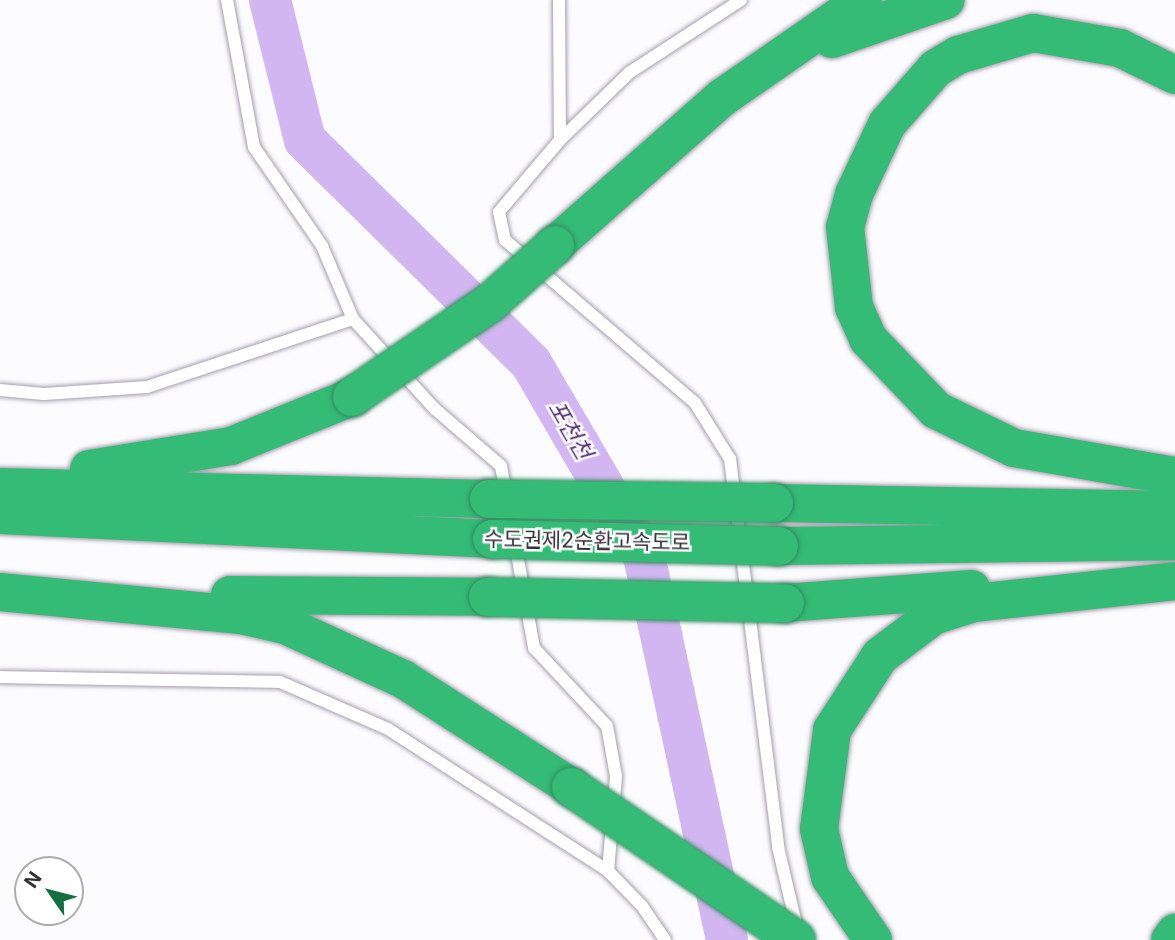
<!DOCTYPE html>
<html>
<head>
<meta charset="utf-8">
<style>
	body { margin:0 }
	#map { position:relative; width:1175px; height:940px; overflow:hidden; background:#fcfbfe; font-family:Inter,"Noto Sans KR",sans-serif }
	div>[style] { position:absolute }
	.river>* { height:42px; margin:-21px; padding:0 21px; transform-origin:21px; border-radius:21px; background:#d2b6f1 }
	.roads { filter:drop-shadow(0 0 2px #a59ead) drop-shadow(0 0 2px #a59ead) }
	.service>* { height:12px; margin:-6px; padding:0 6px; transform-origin:6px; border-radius:6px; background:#fff }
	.motorway>* { height:38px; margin:-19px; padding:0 19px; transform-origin:19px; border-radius:19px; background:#34bb76 }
	.bridges { filter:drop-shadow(0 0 2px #348a60) drop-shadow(0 0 2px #348a60) }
	.motorway-bridge>* { height:38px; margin:-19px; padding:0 19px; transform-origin:19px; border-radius:19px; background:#34bb76 }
	span { translate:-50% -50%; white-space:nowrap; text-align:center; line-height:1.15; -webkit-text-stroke:5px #fff; paint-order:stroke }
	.street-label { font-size:21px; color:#333036 }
	.water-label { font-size:23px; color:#522e72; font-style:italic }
	.north { position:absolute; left:14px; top:856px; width:70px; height:70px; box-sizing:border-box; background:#fff; border:2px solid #adacaf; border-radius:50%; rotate:305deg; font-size:19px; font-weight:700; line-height:28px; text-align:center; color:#333036 }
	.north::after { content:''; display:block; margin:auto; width:24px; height:32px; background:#146f42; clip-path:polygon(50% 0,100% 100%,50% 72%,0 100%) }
</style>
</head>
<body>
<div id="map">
	<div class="river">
		<div style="left:270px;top:0;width:144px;rotate:76deg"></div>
		<div style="left:305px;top:140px;width:317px;rotate:44.6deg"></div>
		<div style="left:531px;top:363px;width:224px;rotate:59.7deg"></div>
		<div style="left:644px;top:556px;width:393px;rotate:77.8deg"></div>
	</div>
	<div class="roads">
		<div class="service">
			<div style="left:227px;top:0;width:149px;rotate:79.6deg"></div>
			<div style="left:254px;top:147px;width:120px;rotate:55.5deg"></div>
			<div style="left:322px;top:246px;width:79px;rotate:67deg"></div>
			<div style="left:353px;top:319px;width:122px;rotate:47.7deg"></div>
			<div style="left:435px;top:409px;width:87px;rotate:40.8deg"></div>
			<div style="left:501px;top:466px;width:28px;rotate:80deg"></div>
			<div style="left:559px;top:0;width:140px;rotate:89.6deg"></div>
			<div style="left:741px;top:0;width:132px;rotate:147deg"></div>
			<div style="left:630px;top:72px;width:98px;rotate:135.8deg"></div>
			<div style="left:560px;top:140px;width:94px;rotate:130.3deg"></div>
			<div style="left:499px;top:212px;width:29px;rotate:78deg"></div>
			<div style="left:505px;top:240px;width:250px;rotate:40.6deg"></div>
			<div style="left:695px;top:403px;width:66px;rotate:58deg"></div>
			<div style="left:730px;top:459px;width:391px;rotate:82.9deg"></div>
			<div style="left:778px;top:847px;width:87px;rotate:76.8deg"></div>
			<div style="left:0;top:390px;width:44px;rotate:5.2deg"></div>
			<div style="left:44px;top:394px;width:103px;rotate:-3.9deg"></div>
			<div style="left:147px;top:387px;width:217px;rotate:-18.3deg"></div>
			<div style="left:515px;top:543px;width:107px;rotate:79.7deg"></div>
			<div style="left:534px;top:648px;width:107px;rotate:46.9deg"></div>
			<div style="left:607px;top:726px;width:51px;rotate:79.8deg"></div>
			<div style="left:616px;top:776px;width:95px;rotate:94.8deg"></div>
			<div style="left:0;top:677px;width:280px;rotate:1deg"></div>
			<div style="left:280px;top:682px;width:118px;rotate:23.5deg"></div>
			<div style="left:388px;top:729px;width:262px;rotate:32.8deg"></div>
			<div style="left:608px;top:871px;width:49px;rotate:45.8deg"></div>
			<div style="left:642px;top:906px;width:41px;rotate:55.9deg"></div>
		</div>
		<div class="motorway">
			<div style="left:832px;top:39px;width:120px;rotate:-18.9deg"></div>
			<div style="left:1175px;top:75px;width:61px;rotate:-153.9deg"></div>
			<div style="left:1120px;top:48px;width:88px;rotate:-170.2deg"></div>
			<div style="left:1033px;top:33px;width:78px;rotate:163.7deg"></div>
			<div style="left:958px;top:55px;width:26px;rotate:149deg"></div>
			<div style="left:936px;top:68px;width:74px;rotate:131.2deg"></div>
			<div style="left:887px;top:124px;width:77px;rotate:115.2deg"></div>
			<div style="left:854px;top:194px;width:34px;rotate:105deg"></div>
			<div style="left:845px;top:227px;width:81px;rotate:83.6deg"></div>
			<div style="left:854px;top:307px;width:35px;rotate:66deg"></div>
			<div style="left:868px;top:339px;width:98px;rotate:46.2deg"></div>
			<div style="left:936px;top:410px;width:87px;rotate:26deg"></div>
			<div style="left:1014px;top:448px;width:163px;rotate:9.9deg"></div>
			<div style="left:555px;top:245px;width:224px;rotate:-41.4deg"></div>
			<div style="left:723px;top:97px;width:170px;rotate:-34.7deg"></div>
			<div style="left:89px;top:469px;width:144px;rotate:-9.2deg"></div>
			<div style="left:231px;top:446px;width:131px;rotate:-22deg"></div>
			<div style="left:0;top:487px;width:489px;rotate:1.4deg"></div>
			<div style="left:774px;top:503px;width:401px;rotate:1deg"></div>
			<div style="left:0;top:515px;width:493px;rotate:2.8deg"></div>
			<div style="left:779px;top:546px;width:396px;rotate:-0.7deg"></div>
			<div style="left:0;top:592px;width:242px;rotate:5.5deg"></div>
			<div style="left:241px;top:615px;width:45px;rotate:12.8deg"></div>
			<div style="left:285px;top:625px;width:130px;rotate:24.6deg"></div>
			<div style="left:403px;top:679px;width:200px;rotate:32.7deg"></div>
			<div style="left:230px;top:595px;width:258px;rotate:0.4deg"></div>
			<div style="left:785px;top:603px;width:187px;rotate:-4.3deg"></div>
			<div style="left:873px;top:940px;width:76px;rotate:-124.3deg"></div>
			<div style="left:830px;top:877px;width:49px;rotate:-102.9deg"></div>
			<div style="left:819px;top:829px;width:100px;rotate:-82.5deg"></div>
			<div style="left:832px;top:730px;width:88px;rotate:-57deg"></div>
			<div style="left:880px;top:656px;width:66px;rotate:-37deg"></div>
			<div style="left:933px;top:616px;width:43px;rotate:-17.6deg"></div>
			<div style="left:974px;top:603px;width:202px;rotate:-6.2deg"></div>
			<div style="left:1170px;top:940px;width:9px;rotate:-54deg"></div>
		</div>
	</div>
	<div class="bridges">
		<div class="motorway-bridge">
			<div style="left:352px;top:397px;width:167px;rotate:-34.3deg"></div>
			<div style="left:490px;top:303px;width:87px;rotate:-41.7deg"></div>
			<div style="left:489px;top:499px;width:285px;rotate:0.8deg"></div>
			<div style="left:492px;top:539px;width:287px;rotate:1.4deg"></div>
			<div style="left:488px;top:597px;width:297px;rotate:1.2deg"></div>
			<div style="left:571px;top:787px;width:272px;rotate:34.2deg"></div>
		</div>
	</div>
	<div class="street-label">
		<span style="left:587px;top:541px;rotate:1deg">수도권제2순환고속도로</span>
	</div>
	<div class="water-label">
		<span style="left:570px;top:430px;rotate:60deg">포천천</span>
	</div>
	<div class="north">N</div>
</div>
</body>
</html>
